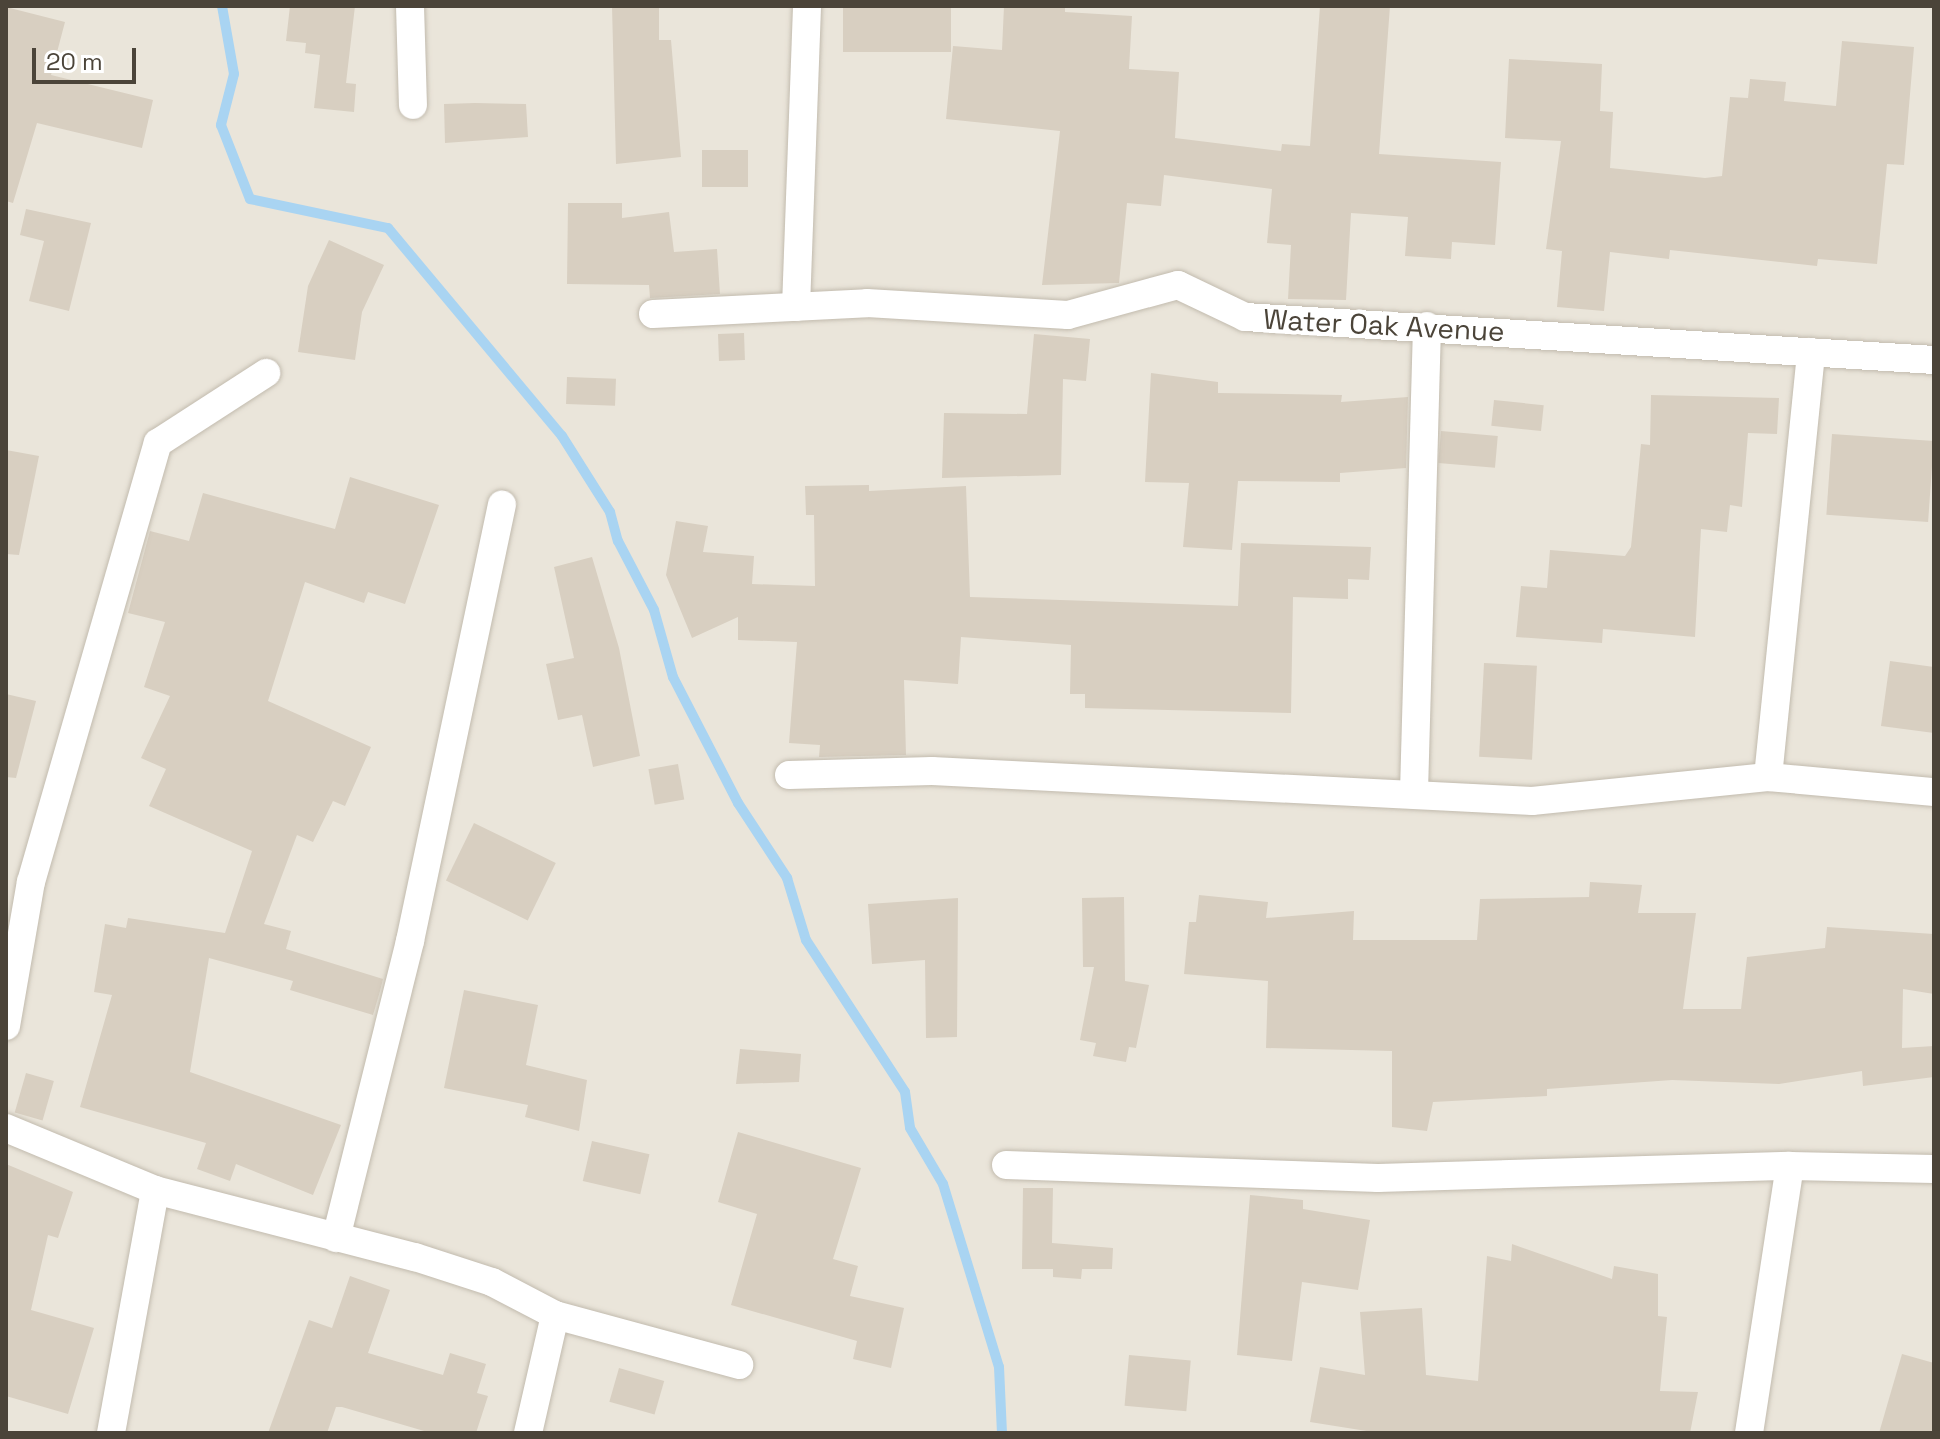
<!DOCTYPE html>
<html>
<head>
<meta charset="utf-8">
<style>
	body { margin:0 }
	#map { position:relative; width:1940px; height:1439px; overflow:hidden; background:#f6f3ec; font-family:"Space Grotesk",sans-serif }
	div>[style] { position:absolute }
	.residential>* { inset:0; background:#eae5da; transform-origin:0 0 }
	.stream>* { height:10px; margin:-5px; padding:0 5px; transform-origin:5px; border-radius:5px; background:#a9d4f2 }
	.building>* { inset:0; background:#d8cfc1; transform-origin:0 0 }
	.roads { filter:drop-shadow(0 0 2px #c2bbae) drop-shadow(0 0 2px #c2bbae) }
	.minor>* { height:28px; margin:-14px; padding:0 14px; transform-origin:14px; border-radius:14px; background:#fff }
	span { translate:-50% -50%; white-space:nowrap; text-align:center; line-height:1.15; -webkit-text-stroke:8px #fff; paint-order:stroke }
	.street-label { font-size:28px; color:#4b4439 }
	.frame { position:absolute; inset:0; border:8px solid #4b4439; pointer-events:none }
	.scale { position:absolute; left:32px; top:48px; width:104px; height:36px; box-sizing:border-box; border:4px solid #4b4439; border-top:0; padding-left:10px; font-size:24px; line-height:28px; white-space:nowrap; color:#4b4439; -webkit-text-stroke:6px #fff; paint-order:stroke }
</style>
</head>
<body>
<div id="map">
	<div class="residential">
		<div style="left:6px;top:6px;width:1928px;height:1427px"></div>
	</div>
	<div class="stream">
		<div style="left:222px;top:6px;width:69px;rotate:80deg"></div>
		<div style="left:234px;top:74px;width:53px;rotate:104.3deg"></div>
		<div style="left:221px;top:125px;width:79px;rotate:68.6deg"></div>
		<div style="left:250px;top:199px;width:141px;rotate:11.9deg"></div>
		<div style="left:388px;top:228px;width:271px;rotate:50.1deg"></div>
		<div style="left:562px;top:436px;width:90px;rotate:57.7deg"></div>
		<div style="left:610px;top:512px;width:30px;rotate:75deg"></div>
		<div style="left:618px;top:541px;width:78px;rotate:62.4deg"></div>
		<div style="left:654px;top:610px;width:70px;rotate:74.2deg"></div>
		<div style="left:673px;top:677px;width:142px;rotate:62.7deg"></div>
		<div style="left:738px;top:803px;width:90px;rotate:56.8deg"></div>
		<div style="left:787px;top:878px;width:65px;rotate:73deg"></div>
		<div style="left:806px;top:940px;width:181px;rotate:56.9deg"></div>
		<div style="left:905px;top:1092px;width:36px;rotate:82deg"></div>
		<div style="left:910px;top:1128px;width:65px;rotate:59.5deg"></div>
		<div style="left:943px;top:1184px;width:191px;rotate:73deg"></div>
		<div style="left:999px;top:1367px;width:66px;rotate:87.4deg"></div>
	</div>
	<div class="building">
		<div style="clip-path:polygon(290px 6px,355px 6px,346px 83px,356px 84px,354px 112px,314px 108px,320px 55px,305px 53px,306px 43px,286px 41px)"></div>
		<div style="clip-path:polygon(612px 6px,659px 6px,659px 40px,671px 40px,681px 157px,616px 164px)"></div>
		<div style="left:843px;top:6px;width:108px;height:46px"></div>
		<div style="clip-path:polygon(1004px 6px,1065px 6px,1065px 12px,1132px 16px,1129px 69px,1179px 72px,1175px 138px,1281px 151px,1282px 144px,1310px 146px,1320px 6px,1390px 6px,1379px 154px,1501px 162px,1495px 245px,1452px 242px,1451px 259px,1405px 256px,1408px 217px,1351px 213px,1346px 300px,1288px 299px,1291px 245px,1267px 243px,1272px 189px,1164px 175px,1161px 206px,1127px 203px,1119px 283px,1042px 285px,1060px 131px,946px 119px,953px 46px,1002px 50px)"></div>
		<div style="clip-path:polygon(6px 7px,65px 22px,51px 75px,153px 100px,142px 148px,37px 123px,13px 203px,6px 201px)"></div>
		<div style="clip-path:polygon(1842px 41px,1914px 47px,1904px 165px,1887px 164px,1877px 264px,1818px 259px,1817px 266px,1670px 250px,1669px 259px,1610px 252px,1604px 311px,1557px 307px,1562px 251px,1546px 249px,1561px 141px,1505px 138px,1509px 59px,1602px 64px,1600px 111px,1613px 112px,1610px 168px,1705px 178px,1722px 176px,1730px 97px,1748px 98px,1750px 79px,1786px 82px,1784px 101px,1836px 106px)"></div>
		<div style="clip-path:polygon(475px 103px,526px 104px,528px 137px,445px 143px,444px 104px)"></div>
		<div style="left:702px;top:150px;width:46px;height:37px"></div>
		<div style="clip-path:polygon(568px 203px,622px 203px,622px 218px,669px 212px,674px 252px,717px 249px,720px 294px,650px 298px,649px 285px,567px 284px)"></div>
		<div style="clip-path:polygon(26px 209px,91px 223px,69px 311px,29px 301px,44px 241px,20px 235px)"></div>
		<div style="clip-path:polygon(329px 240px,384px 265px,362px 312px,355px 360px,298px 352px,308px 286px)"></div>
		<div style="left:744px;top:333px;width:27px;height:26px;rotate:88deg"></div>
		<div style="clip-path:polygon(1034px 334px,1090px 339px,1086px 381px,1063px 379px,1061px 475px,942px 478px,944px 413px,1027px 414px)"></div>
		<div style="clip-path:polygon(1151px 373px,1218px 382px,1218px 393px,1342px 395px,1341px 402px,1408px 397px,1406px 468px,1340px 473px,1340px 482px,1238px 481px,1232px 550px,1183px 547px,1189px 483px,1145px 482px)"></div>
		<div style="left:567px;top:377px;width:49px;height:27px;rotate:2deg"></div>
		<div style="clip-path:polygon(1651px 395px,1779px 398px,1777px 434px,1748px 433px,1742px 507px,1730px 505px,1727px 532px,1701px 529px,1695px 637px,1603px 629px,1602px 643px,1516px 637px,1521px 586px,1547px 588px,1550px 550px,1625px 556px,1631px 547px,1641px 444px,1650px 445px)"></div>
		<div style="left:1494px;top:400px;width:50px;height:26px;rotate:6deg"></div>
		<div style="left:1441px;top:431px;width:57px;height:32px;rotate:5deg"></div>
		<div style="left:1832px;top:434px;width:102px;height:81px;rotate:4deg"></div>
		<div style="clip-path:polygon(6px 450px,39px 456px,19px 555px,6px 554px)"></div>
		<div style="clip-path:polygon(350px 477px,439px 505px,405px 604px,368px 592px,364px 603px,305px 582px,268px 701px,371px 747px,345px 806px,333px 801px,313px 842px,297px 835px,264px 924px,291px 931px,286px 949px,383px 979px,380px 991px,373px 1015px,290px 990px,293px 981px,209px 958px,190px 1072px,341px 1125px,313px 1195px,236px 1164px,230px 1181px,197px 1169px,206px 1143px,80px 1107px,112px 995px,94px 992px,105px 924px,126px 928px,128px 918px,225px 933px,252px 851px,149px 806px,166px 769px,141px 758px,170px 696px,144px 687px,165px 622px,128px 613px,150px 531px,189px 541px,203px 493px,335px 529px)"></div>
		<div style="clip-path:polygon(869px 485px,869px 491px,966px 486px,970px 597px,1238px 606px,1241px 543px,1371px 547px,1369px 580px,1348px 579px,1348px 599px,1293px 597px,1291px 713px,1085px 708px,1085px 694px,1070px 694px,1071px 645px,961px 637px,958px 684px,904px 680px,906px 755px,819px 757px,820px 745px,789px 743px,797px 642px,738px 640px,738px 617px,692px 638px,666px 575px,676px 521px,708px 526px,703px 552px,754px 556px,752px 584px,815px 586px,814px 515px,806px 515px,805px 486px)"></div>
		<div style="clip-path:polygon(592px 557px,619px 648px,640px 756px,593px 767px,582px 715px,558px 720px,546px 664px,574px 658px,554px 567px)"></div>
		<div style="clip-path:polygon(1890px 661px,1934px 667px,1934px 733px,1881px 726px)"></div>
		<div style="left:1484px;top:663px;width:53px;height:94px;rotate:3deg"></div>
		<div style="clip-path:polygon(6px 694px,36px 701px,16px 778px,6px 777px)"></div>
		<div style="left:678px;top:764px;width:36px;height:30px;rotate:80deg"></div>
		<div style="left:474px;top:823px;width:91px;height:64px;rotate:26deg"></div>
		<div style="clip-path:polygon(1590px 882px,1642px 885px,1638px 913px,1696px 913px,1683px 1009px,1741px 1009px,1747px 957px,1825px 948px,1827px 927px,1934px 934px,1934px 994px,1903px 989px,1902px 1048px,1934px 1046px,1934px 1077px,1863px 1086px,1862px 1071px,1779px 1084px,1672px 1080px,1547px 1089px,1547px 1096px,1433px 1102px,1427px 1131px,1392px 1127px,1392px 1051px,1266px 1048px,1268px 981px,1184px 974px,1189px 922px,1196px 922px,1199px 895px,1268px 902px,1266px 918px,1354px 911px,1353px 940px,1477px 940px,1480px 899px,1589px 897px)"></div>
		<div style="clip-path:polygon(1124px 897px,1125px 981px,1149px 985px,1136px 1048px,1129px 1047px,1126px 1062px,1093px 1056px,1096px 1043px,1080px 1040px,1094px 967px,1083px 967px,1082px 898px)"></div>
		<div style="clip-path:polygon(958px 898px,957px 1037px,926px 1038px,925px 960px,872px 964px,868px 904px)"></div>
		<div style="clip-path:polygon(464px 990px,538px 1005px,526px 1065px,587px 1080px,579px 1131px,525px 1117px,528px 1105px,444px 1088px)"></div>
		<div style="clip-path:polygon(740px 1049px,801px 1054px,799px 1082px,736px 1084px)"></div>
		<div style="left:26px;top:1073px;width:29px;height:41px;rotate:16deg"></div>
		<div style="clip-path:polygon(738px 1132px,861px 1168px,833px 1259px,858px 1266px,850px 1296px,904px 1308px,891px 1368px,853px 1359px,857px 1341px,731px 1305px,757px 1214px,718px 1202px)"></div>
		<div style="left:592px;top:1141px;width:59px;height:41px;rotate:13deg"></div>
		<div style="clip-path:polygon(6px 1164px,73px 1192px,58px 1238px,48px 1235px,31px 1310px,94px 1328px,68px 1414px,6px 1396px)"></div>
		<div style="clip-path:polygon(1023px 1188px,1053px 1188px,1052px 1243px,1113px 1248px,1112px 1269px,1082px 1269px,1081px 1279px,1053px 1277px,1053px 1269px,1022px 1269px)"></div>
		<div style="clip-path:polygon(1250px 1195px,1303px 1200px,1303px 1209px,1370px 1220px,1358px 1290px,1302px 1282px,1292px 1361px,1237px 1355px)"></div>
		<div style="clip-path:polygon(1512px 1244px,1612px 1279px,1614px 1266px,1658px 1274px,1658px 1316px,1667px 1317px,1660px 1391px,1698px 1392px,1690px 1433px,1379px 1433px,1310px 1422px,1320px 1367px,1365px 1375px,1360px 1312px,1422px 1308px,1426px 1375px,1478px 1381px,1487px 1256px,1511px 1261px)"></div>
		<div style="clip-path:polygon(350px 1276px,390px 1290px,368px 1353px,443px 1375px,450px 1353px,486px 1364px,477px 1393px,488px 1396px,476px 1433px,431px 1433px,342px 1407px,336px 1407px,327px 1433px,268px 1433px,309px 1320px,332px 1328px)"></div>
		<div style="clip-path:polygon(1902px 1354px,1934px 1363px,1934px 1433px,1879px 1433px)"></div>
		<div style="left:1129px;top:1355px;width:62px;height:51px;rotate:5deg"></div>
		<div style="left:619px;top:1368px;width:47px;height:35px;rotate:16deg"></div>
	</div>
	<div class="roads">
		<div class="minor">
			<div style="left:410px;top:6px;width:99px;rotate:88.3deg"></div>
			<div style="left:796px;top:307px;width:301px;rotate:-87.9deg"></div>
			<div style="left:653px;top:314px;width:214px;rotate:-2.9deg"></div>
			<div style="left:867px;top:303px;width:201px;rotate:3.4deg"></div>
			<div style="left:1068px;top:315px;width:114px;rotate:-15.3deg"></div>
			<div style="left:1178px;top:285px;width:74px;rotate:25.5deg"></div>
			<div style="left:1245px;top:317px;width:690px;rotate:3.57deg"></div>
			<div style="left:789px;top:775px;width:143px;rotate:-1.6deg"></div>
			<div style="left:932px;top:771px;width:601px;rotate:2.86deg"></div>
			<div style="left:1532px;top:801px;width:237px;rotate:-5.8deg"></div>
			<div style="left:1768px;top:777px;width:167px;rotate:5.2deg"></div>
			<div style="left:1768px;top:777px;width:427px;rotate:-84.2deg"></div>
			<div style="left:1414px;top:792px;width:466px;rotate:-88.4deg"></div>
			<div style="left:6px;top:1026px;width:146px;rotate:-80.2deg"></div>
			<div style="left:31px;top:882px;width:457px;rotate:-73.9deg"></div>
			<div style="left:158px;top:443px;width:129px;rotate:-32.9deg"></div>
			<div style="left:6px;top:1128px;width:161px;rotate:22.6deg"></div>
			<div style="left:155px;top:1190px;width:268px;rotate:14.5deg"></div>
			<div style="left:415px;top:1257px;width:81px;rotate:18deg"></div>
			<div style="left:492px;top:1282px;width:71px;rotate:27.6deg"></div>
			<div style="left:555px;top:1315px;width:191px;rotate:15.2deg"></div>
			<div style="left:1006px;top:1165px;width:372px;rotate:2deg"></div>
			<div style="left:1378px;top:1178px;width:412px;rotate:-1.7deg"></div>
			<div style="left:1790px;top:1166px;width:144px;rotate:1.2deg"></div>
			<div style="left:336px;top:1238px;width:306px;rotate:-76deg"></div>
			<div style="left:410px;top:941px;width:446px;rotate:-78.1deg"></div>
			<div style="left:111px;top:1433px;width:247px;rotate:-79.7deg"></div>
			<div style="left:528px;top:1433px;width:121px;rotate:-77.1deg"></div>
			<div style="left:1749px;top:1433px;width:270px;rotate:-81.3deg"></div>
		</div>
	</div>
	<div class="street-label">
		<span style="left:1384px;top:325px;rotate:3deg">Water Oak Avenue</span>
	</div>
	<div class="frame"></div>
	<div class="scale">20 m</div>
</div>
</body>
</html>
